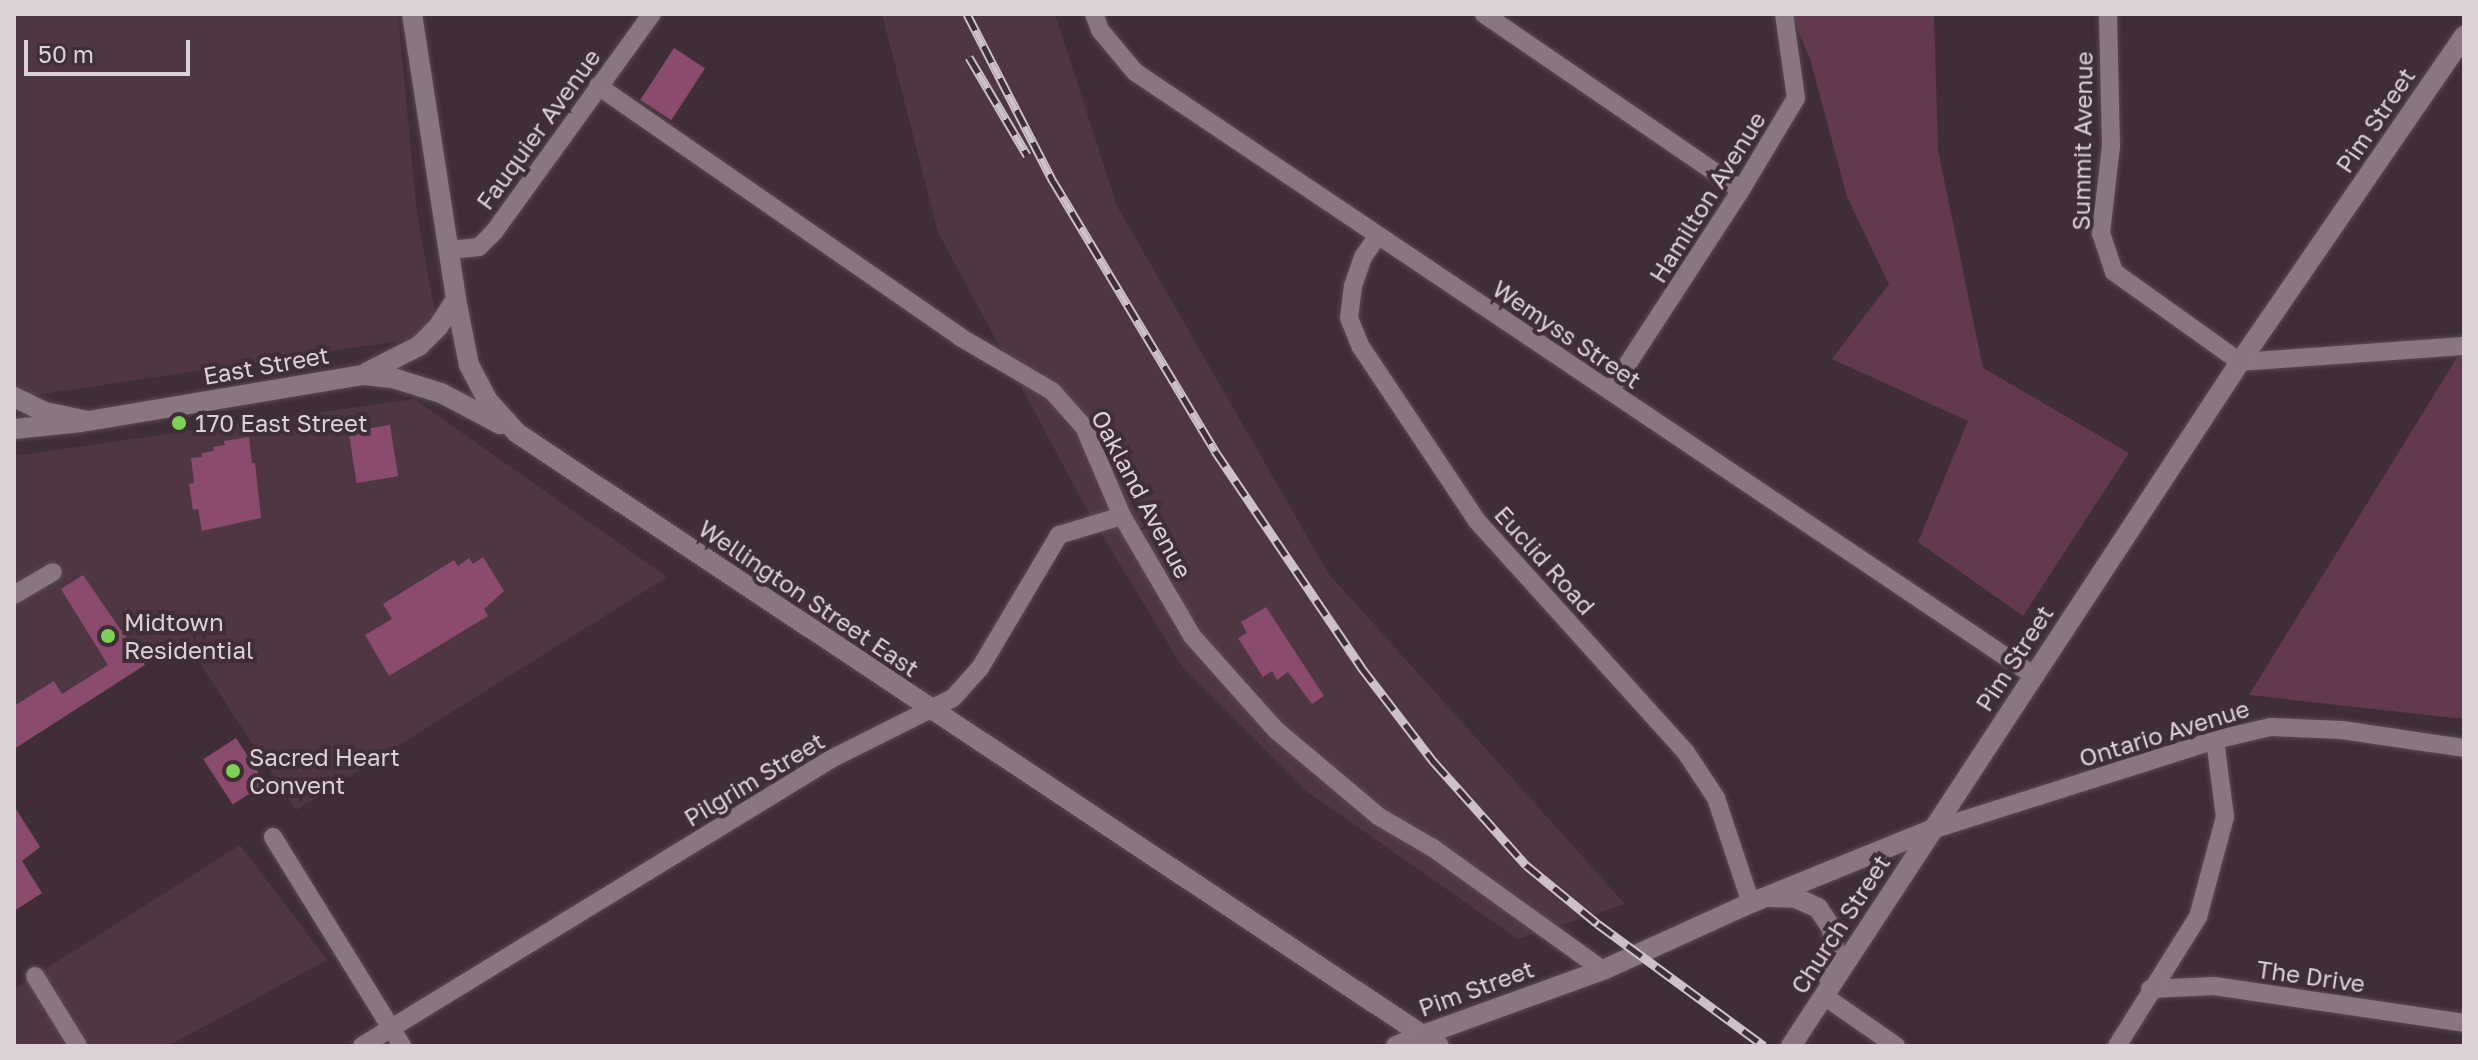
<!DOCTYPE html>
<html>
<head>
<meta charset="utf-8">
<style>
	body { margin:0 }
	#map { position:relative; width:2478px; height:1060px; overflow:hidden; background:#3f2e37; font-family:"Golos Text",sans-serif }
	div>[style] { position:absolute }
	.built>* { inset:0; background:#4e3743 }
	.green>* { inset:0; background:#62394f }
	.building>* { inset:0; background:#8b4b6f; transform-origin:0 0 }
	.roads { filter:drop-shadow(0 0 2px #584a52) drop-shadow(0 0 2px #584a52) }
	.minor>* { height:18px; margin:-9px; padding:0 9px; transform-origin:9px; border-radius:9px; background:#8a7680 }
	.tertiary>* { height:20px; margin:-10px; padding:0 10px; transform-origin:10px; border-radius:10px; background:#8a7680 }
	.secondary>* { height:20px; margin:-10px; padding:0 10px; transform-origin:10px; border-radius:10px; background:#8a7680 }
	.rail>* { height:9px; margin-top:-4.5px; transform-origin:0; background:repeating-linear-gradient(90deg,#3f2e37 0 18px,#ccc1c6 0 36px); box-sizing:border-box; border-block:2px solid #ccc1c6 }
	.dots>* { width:22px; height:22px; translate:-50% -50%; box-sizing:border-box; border:4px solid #3f2e37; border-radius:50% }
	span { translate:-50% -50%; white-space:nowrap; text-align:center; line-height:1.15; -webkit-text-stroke:8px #3f2e37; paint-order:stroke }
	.street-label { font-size:24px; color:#dcd1d6 }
	.poi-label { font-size:24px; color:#dcd1d6 }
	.left { translate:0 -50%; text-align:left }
	.frame { position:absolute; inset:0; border:16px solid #dcd1d6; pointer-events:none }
	.scale { position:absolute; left:24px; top:40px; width:166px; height:36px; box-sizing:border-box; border:4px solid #dcd1d6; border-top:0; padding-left:10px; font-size:24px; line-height:28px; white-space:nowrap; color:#dcd1d6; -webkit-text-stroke:6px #3f2e37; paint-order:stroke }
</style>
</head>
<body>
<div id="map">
	<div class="built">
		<div style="clip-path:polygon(14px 14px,398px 14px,417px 214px,439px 335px,14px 398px)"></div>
		<div style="clip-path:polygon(882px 14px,1055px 14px,1117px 206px,1328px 573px,1625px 904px,1518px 939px,1305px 790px,1183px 668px,1091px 517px,938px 232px)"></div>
		<div style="clip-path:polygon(414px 399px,667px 577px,296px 810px,184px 639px,14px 749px,14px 456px)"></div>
		<div style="clip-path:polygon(240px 845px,327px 960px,168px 1046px,14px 1046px,14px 989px)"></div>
	</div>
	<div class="green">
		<div style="clip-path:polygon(1791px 14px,1934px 14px,1938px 150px,1983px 368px,2129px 453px,2023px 616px,1918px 542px,1968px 421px,1832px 359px,1889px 284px,1847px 197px,1811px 62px)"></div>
		<div style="clip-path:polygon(2458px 356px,2464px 358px,2464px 719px,2249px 695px)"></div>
	</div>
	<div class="building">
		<div style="left:674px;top:48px;width:37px;height:62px;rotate:33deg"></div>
		<div style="left:390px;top:425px;width:52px;height:42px;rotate:81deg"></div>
		<div style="clip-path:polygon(249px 437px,252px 463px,255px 463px,261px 518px,202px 531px,198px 509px,193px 510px,189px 484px,194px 483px,191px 458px,202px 457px,202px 453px,214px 451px,213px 447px,225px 445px,224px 441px)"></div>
		<div style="clip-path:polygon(483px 557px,504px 591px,484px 609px,488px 616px,389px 676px,365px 635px,392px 619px,383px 604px,454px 560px,458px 566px,469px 558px,473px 564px)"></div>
		<div style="clip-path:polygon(83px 575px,145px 665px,14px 749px,14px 706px,54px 681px,62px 694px,108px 665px,61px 589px)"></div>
		<div style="clip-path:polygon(1266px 607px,1324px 696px,1312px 704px,1288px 672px,1277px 680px,1272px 671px,1263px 677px,1238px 638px,1247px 633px,1241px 622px)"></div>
		<div style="left:236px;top:738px;width:54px;height:39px;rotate:57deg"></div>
		<div style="clip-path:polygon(14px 806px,40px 847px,22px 861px,42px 893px,14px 911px)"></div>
	</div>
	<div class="roads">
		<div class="minor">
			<div style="left:1094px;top:14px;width:17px;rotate:69deg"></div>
			<div style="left:1100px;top:30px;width:55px;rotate:50.2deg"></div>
			<div style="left:1135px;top:72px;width:1082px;rotate:33.88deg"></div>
			<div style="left:1484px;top:14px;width:311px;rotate:34.4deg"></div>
			<div style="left:2108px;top:14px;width:132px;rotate:88.7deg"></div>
			<div style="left:2111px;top:146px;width:88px;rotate:96.6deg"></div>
			<div style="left:2101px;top:233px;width:41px;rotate:71.6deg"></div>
			<div style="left:2114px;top:272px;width:155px;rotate:35.5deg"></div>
			<div style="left:2240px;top:362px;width:225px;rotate:-4.1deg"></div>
			<div style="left:598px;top:86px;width:441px;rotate:34.7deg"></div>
			<div style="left:960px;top:337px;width:107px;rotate:30.4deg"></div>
			<div style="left:1052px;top:391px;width:48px;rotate:48.4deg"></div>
			<div style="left:1084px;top:427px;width:97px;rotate:66.9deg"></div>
			<div style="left:1122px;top:516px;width:139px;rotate:59.7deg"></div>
			<div style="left:1192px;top:636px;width:126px;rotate:48.2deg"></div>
			<div style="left:1276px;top:730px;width:133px;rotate:40.1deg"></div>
			<div style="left:1378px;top:816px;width:64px;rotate:30.2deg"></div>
			<div style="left:1433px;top:848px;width:209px;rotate:35.7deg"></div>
			<div style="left:1377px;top:237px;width:24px;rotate:125deg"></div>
			<div style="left:1363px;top:257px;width:31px;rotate:109deg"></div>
			<div style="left:1353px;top:286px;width:32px;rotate:97deg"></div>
			<div style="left:1349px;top:318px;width:31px;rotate:68deg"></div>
			<div style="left:1361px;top:347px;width:209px;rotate:56.3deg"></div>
			<div style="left:1477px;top:521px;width:310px;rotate:47.9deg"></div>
			<div style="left:1685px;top:751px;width:56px;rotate:56.6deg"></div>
			<div style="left:1716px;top:798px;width:111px;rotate:71.6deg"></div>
			<div style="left:450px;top:250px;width:29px;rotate:-6deg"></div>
			<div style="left:479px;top:247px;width:21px;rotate:-45deg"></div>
			<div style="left:494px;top:232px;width:269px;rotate:-54.1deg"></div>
			<div style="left:1610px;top:391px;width:240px;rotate:-56.9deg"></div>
			<div style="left:1741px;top:190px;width:107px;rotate:-59.1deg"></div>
			<div style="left:1796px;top:98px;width:85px;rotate:-98.1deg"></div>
			<div style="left:14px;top:595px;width:45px;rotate:-30.5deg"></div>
			<div style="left:1932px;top:830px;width:297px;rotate:-17.6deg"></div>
			<div style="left:2215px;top:740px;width:57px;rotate:-13.1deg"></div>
			<div style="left:2271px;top:727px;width:71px;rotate:2.4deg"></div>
			<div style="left:2342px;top:730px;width:123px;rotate:8.4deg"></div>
			<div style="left:273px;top:837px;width:246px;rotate:58.3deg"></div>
			<div style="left:35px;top:976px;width:82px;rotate:58.4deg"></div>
			<div style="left:2150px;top:989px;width:64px;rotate:-2.7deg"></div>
			<div style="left:2214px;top:986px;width:253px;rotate:8.4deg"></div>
			<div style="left:1824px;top:996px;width:88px;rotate:34.8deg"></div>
			<div style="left:362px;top:1046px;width:550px;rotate:-31.46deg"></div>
			<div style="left:831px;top:759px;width:136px;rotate:-26.6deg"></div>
			<div style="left:953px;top:698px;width:40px;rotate:-48deg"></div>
			<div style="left:980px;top:668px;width:155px;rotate:-59.3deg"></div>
			<div style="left:1059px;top:535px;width:66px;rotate:-16.8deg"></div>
			<div style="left:2117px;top:1046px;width:152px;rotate:-57.9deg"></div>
			<div style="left:2198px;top:917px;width:104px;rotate:-74.9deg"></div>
			<div style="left:2225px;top:817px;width:78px;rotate:-97.4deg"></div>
		</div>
		<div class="tertiary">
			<div style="left:14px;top:429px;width:68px;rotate:-5.9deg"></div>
			<div style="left:1396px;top:1046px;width:29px;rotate:-22deg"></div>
		</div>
		<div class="secondary">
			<div style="left:412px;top:14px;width:288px;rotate:81.2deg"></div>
			<div style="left:456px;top:299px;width:67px;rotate:78.9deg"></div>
			<div style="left:469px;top:365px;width:41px;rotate:62.2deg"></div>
			<div style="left:488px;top:401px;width:43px;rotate:47.8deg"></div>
			<div style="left:517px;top:433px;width:1107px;rotate:33.62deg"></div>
			<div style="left:366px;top:373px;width:59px;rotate:-27deg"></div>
			<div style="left:419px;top:346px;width:27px;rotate:-45deg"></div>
			<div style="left:438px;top:327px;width:33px;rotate:-57deg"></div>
			<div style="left:14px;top:397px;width:34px;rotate:26deg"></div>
			<div style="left:45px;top:412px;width:44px;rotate:11.8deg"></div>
			<div style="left:88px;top:421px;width:279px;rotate:-9.5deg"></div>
			<div style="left:363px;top:375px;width:30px;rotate:6deg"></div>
			<div style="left:393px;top:378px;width:50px;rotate:17.4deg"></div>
			<div style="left:441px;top:393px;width:67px;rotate:27.7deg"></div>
			<div style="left:1771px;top:897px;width:25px;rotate:2deg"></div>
			<div style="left:1796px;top:898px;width:24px;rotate:24deg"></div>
			<div style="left:1818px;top:908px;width:25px;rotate:56deg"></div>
			<div style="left:1832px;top:929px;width:27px;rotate:84deg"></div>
			<div style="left:1835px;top:956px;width:23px;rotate:105deg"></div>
			<div style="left:1423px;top:1035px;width:191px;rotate:-19.9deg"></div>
			<div style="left:1603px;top:970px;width:162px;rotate:-24.4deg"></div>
			<div style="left:1751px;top:903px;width:194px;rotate:-22.1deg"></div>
			<div style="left:1791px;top:1046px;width:818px;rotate:-56.72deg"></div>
			<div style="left:2240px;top:362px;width:396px;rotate:-55.5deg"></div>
		</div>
	</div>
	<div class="rail">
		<div style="left:967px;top:14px;width:188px;rotate:62.8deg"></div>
		<div style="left:1053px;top:181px;width:315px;rotate:59deg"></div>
		<div style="left:1215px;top:451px;width:261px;rotate:55.9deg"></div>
		<div style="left:1361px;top:667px;width:120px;rotate:52.5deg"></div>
		<div style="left:1434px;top:762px;width:138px;rotate:48.2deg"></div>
		<div style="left:1526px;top:865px;width:93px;rotate:39.3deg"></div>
		<div style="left:1598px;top:924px;width:206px;rotate:36.3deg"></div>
		<div style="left:969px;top:57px;width:114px;rotate:59.4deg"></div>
	</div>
	<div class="dots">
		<div style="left:179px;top:423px;background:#7dd154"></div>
		<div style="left:108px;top:636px;background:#7dd154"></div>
		<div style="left:233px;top:771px;background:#7dd154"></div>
	</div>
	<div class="street-label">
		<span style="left:2375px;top:120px;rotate:-56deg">Pim Street</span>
		<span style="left:538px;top:129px;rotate:-54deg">Fauquier Avenue</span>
		<span style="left:2082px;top:141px;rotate:-89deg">Summit Avenue</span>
		<span style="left:1707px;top:197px;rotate:-58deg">Hamilton Avenue</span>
		<span style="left:1567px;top:334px;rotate:34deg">Wemyss Street</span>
		<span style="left:266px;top:365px;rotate:-10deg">East Street</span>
		<span style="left:1142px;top:494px;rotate:62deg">Oakland Avenue</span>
		<span style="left:1545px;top:560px;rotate:48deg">Euclid Road</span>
		<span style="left:809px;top:598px;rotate:34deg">Wellington Street East</span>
		<span style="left:2014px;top:658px;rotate:-57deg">Pim Street</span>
		<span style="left:2164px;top:733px;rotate:-17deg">Ontario Avenue</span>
		<span style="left:754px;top:779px;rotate:-31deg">Pilgrim Street</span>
		<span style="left:1840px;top:924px;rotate:-57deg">Church Street</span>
		<span style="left:2311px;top:976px;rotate:8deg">The Drive</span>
		<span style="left:1476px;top:988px;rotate:-20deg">Pim Street</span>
	</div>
	<div class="poi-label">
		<span class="left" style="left:195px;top:423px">170 East Street</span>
		<span class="left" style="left:124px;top:636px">Midtown<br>Residential</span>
		<span class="left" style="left:249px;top:771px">Sacred Heart<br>Convent</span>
	</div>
	<div class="frame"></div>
	<div class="scale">50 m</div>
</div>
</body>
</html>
